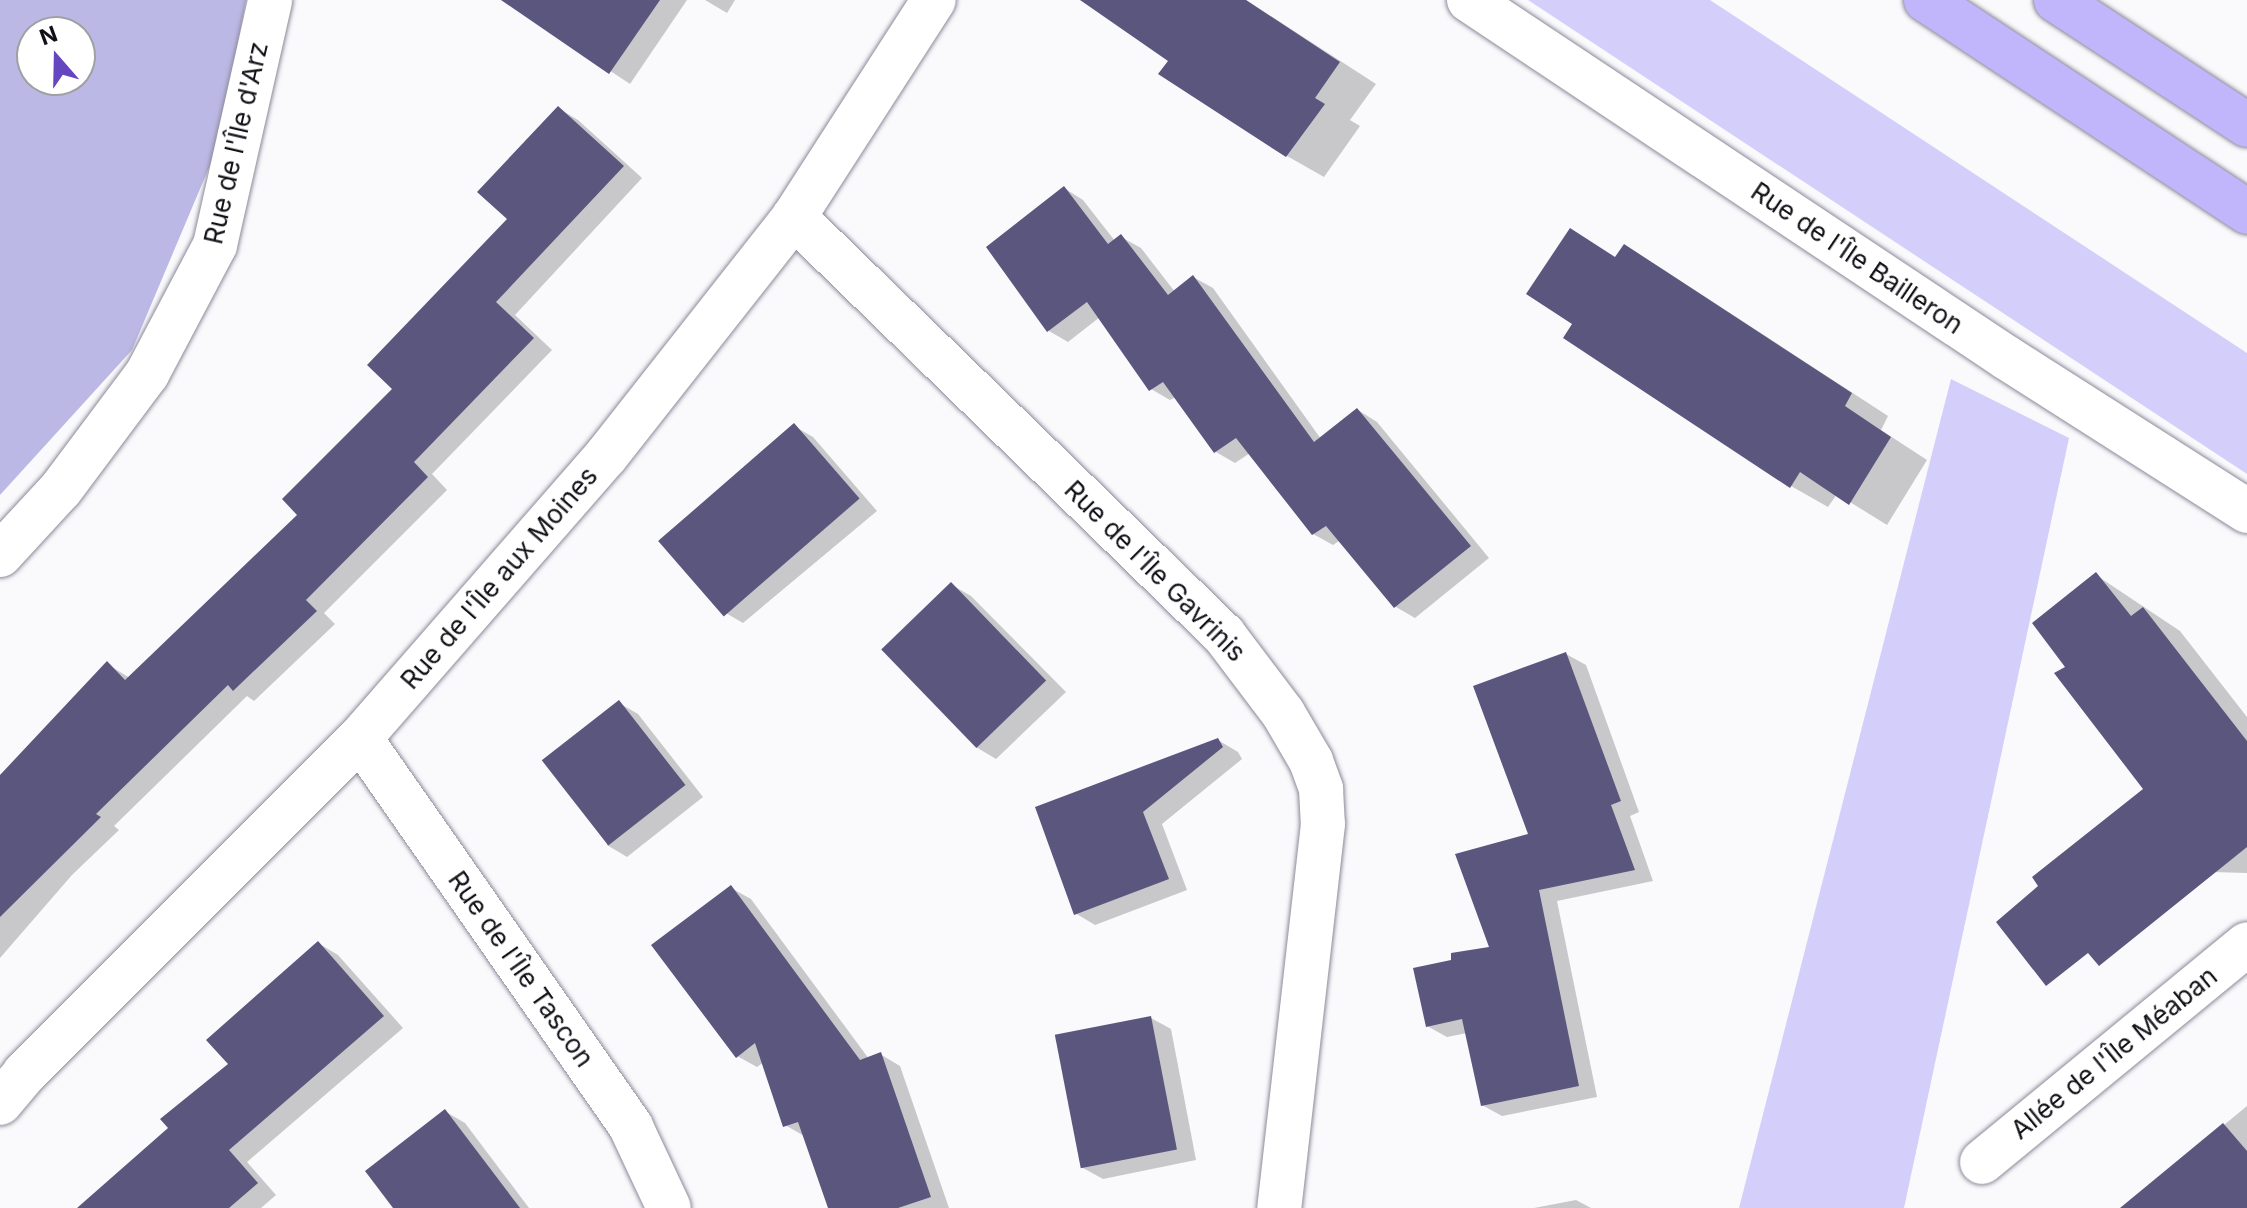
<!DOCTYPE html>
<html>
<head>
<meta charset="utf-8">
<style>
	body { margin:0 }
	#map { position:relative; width:2247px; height:1208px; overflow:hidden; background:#fafafd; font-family:Inter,sans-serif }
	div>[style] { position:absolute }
	.green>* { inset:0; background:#d3cffa }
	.forest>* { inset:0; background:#bcb8e5 }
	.shadow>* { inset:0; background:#0003 }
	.building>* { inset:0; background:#5b567e; transform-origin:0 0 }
	.roads { filter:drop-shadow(0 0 2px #8b8a99) drop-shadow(0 0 2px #8b8a99) }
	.minor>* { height:44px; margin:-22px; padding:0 22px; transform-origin:22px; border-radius:22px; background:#fff }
	.major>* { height:44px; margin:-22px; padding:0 22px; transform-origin:22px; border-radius:22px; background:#c1b5fb }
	span { translate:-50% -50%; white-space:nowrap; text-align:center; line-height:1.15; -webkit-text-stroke:8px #fff; paint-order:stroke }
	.street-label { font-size:26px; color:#121117 }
	.north { position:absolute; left:16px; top:16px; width:80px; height:80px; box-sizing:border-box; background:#fff; border:2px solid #a0a0a2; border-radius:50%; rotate:340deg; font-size:22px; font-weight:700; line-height:32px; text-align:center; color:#121117 }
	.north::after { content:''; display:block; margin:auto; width:28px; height:36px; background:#6447c0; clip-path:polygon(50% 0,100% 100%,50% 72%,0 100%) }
</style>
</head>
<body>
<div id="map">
	<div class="green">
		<div style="clip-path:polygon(1528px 0,1710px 0,2247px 353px,2247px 474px)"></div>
		<div style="clip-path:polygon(1951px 379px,2069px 438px,1904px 1208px,1739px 1208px)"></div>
	</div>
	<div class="forest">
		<div style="clip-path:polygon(evenodd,0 0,246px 0,219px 144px,132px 350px,0 495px,0 0,32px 32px,80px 32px,80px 80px,32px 80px,32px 32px)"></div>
	</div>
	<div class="shadow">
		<div style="clip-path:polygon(550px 0,687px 0,630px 84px,535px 21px)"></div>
		<div style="clip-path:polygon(705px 0,735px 0,727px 13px)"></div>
		<div style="clip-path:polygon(1146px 0,1246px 0,1376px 84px,1350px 120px,1360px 126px,1324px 177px,1287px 156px,1171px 60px)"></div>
		<div style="clip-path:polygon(558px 108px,578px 120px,642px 178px,515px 315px,552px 350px,432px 474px,447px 490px,324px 613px,335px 624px,254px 701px,247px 696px,114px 826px,119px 830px,72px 875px,0 958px,0 801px,107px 664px,130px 678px,300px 515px,395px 389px,509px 219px)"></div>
		<div style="clip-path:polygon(1064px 188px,1083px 200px,1115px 241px,1121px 237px,1141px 248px,1175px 292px,1193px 277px,1213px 288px,1321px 439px,1358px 410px,1377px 422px,1489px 558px,1415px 618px,1396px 607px,1339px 541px,1333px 545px,1313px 534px,1250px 453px,1235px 463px,1216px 452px,1176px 397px,1170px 400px,1151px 389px,1100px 317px,1068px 342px,1049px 331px)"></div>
		<div style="clip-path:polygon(1571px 231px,1616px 258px,1624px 247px,1661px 268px,1888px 416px,1881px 430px,1927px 460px,1887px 525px,1837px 494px,1828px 507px,1791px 486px,1575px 323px)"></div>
		<div style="clip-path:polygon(794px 426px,813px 437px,877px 511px,743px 623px,724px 612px,660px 539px)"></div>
		<div style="clip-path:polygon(2096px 575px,2180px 631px,2247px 717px,2247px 873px,2107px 869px,2146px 790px,2068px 668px)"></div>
		<div style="clip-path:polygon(952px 585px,971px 596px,1066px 692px,996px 759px,976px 747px)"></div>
		<div style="clip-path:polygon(1566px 654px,1586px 665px,1639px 812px,1630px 816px,1653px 881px,1557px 901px,1597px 1097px,1502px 1116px,1482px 1105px,1467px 1033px,1447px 1037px,1427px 1026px,1454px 962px,1492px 948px,1531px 836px)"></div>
		<div style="clip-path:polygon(619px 703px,638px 714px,703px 797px,627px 857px,607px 845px)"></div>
		<div style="clip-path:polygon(1218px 740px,1238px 752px,1242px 759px,1162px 824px,1187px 890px,1095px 925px,1075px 913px,1038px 808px)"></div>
		<div style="clip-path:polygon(731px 888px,751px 899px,869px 1059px,880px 1054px,900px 1066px,949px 1208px,831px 1208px,806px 1137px,785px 1125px,764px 1062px,757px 1067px,737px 1056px)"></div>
		<div style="clip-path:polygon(318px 943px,338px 955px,403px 1028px,247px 1162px,276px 1195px,261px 1208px,100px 1208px,230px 1065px)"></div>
		<div style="clip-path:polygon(1151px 1018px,1171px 1029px,1196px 1160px,1103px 1179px,1083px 1168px)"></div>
		<div style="clip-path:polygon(2247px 1106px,2247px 1208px,2142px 1208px,2134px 1199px)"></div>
		<div style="clip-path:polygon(446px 1112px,465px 1123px,529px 1208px,396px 1208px)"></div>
		<div style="clip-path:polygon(1576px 1200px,1591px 1208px,1534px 1208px)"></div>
	</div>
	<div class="building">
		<div style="clip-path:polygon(501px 0,660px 0,609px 74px)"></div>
		<div style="clip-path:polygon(1080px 0,1246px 0,1340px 62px,1315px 98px,1325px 104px,1286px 157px,1158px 74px,1168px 61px)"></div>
		<div style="clip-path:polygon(558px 106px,624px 166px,496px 302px,534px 338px,414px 462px,428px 477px,306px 600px,317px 611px,233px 691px,228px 685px,96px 814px,101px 817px,0 917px,0 775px,107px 661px,125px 680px,297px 515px,282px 499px,392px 389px,367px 365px,507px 219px,477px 192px)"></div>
		<div style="clip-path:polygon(1064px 186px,1108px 244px,1121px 234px,1168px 295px,1193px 275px,1314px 442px,1357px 408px,1471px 546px,1394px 608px,1326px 526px,1312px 535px,1236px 438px,1214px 453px,1163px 382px,1149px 391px,1087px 302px,1047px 332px,986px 247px)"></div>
		<div style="clip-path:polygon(1570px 228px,1615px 257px,1624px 244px,1852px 393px,1845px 406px,1891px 437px,1849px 505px,1800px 472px,1790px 488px,1563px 338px,1572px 324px,1526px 294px)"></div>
		<div style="left:794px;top:423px;width:100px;height:180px;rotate:49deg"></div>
		<div style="clip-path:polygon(2096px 572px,2131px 616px,2143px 607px,2247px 741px,2247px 847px,2099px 966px,2088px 953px,2046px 986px,1996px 922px,2038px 886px,2032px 877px,2143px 789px,2054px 673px,2065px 667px,2032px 623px)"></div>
		<div style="left:951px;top:582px;width:137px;height:97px;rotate:46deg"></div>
		<div style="clip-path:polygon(1566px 652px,1621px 801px,1611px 805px,1635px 870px,1539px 890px,1579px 1086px,1481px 1106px,1462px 1019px,1426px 1027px,1413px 968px,1451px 960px,1451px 953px,1489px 947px,1455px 854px,1528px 834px,1473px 686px)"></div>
		<div style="left:619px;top:700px;width:108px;height:98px;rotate:52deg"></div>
		<div style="clip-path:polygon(1218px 738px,1223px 747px,1143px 812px,1169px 879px,1074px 915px,1035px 807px)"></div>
		<div style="clip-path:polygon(731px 885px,860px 1060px,881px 1052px,931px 1197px,898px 1208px,828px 1208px,798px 1122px,783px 1127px,755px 1043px,736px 1058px,651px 945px)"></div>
		<div style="clip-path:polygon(318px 941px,384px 1016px,229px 1150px,258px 1183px,229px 1208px,77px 1208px,168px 1128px,160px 1119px,228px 1064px,206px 1040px)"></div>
		<div style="left:1151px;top:1016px;width:136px;height:98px;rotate:79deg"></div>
		<div style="clip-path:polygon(445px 1109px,520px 1208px,393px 1208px,365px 1171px)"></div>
		<div style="clip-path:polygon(2223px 1123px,2247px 1151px,2247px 1208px,2120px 1208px)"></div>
	</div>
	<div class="roads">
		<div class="minor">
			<div style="left:1469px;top:0;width:646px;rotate:33.64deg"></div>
			<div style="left:2007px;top:358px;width:285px;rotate:32.5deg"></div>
			<div style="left:794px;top:217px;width:600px;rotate:44.19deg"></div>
			<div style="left:1224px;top:635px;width:98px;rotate:52.9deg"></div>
			<div style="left:1283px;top:713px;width:56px;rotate:59.7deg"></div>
			<div style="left:1311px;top:761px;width:30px;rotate:70deg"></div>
			<div style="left:1321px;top:789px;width:35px;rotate:87deg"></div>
			<div style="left:1323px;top:824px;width:387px;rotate:96.5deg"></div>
			<div style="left:0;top:555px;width:90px;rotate:-47.3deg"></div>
			<div style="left:61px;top:489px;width:144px;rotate:-53.2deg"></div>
			<div style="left:147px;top:374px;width:146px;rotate:-62.2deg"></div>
			<div style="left:215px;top:245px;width:251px;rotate:-77.3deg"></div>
			<div style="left:360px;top:738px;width:474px;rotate:55.1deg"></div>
			<div style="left:631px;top:1127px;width:89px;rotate:64.9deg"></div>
			<div style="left:0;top:1103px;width:38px;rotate:-50deg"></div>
			<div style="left:24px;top:1074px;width:475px;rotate:-45deg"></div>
			<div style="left:360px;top:738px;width:374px;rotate:-48.9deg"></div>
			<div style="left:606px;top:456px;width:304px;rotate:-51.8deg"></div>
			<div style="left:794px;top:217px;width:258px;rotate:-57.2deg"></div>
			<div style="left:1982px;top:1162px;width:343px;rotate:-39.4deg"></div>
		</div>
		<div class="major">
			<div style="left:1926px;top:0;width:385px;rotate:33.4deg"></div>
			<div style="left:2056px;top:0;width:228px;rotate:33.2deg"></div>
		</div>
	</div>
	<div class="street-label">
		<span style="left:236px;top:143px;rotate:-77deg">Rue de l'Île d'Arz</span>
		<span style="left:1857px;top:258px;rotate:34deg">Rue de l'Île Bailleron</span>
		<span style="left:1155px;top:571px;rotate:45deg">Rue de l'Île Gavrinis</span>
		<span style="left:499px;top:578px;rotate:-49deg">Rue de l'Île aux Moines</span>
		<span style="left:521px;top:969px;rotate:55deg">Rue de l'Île Tascon</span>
		<span style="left:2114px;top:1053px;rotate:-39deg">Allée de l'Île Méaban</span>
	</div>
	<div class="north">N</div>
</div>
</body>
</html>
